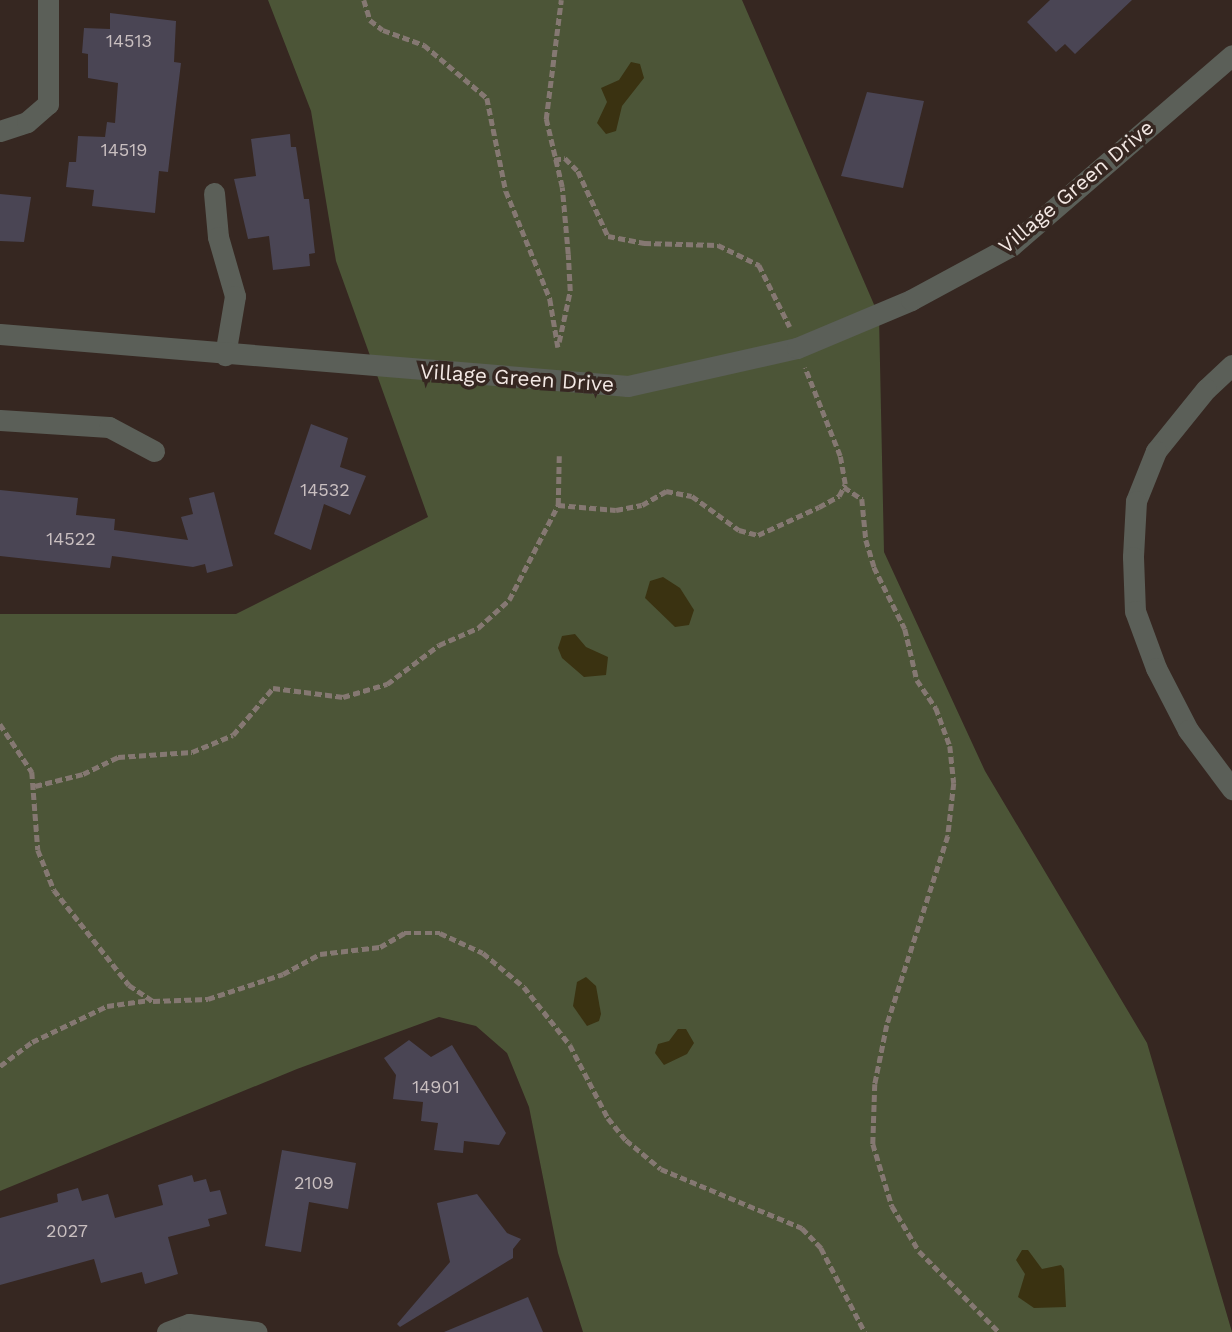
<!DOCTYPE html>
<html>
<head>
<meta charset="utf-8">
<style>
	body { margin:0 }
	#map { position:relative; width:1232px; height:1332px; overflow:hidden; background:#362721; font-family:"Work Sans",sans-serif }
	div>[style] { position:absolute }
	.green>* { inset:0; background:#4c5537 }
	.sand>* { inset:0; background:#3a3211 }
	.building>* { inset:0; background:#4a4554 }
	.path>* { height:4.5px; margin-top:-2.25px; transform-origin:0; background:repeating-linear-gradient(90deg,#857872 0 7px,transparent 0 10.5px) }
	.minor>* { height:21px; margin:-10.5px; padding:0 10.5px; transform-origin:10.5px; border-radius:10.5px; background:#5b5f58 }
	span { translate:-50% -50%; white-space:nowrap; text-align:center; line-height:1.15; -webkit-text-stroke:7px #362721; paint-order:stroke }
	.number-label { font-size:18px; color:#c9bfc0 }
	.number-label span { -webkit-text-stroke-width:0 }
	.street-label { font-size:21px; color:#f3e8e4 }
</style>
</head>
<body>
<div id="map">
	<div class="green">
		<div style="clip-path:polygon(268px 0,742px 0,879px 316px,884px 552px,985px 771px,1147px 1043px,1232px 1332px,583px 1332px,558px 1253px,529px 1107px,507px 1053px,476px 1026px,439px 1017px,297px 1069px,0 1191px,0 614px,236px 614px,428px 517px,336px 261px,311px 111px)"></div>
	</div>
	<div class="sand">
		<div style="clip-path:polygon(631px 62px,640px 64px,644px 78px,622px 106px,616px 131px,606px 134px,597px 123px,607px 102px,601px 88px,619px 80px)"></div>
		<div style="clip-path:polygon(663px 577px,680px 588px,694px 610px,689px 625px,675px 627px,645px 598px,650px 581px)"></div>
		<div style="clip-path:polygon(575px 634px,586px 647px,608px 657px,606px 675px,584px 677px,562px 658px,558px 648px,562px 636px)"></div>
		<div style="clip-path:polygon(586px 977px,596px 986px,601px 1014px,599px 1021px,587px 1026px,573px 1006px,577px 982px)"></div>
		<div style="clip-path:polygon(678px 1029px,686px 1029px,694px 1043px,687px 1054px,664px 1065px,655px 1053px,658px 1044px,669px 1041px)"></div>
		<div style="clip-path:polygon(1022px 1250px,1028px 1250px,1042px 1269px,1061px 1265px,1064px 1269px,1066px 1307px,1034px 1308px,1018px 1297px,1025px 1274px,1016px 1260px)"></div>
	</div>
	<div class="building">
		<div style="clip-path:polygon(1050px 0,1132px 0,1075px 54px,1065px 44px,1056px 52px,1027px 22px)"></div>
		<div style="clip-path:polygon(110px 13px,176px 21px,174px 62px,181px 63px,168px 172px,159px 171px,155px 213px,92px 206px,94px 190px,66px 187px,69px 162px,76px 162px,78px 136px,105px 137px,107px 122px,115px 123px,118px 83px,88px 78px,88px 54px,82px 53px,84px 28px,110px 29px)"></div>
		<div style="clip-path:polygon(867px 92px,924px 101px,903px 188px,841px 176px)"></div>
		<div style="clip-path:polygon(290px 134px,291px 147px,296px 147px,304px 199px,309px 199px,315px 253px,309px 254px,310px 266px,273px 270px,269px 236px,248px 239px,234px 179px,256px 176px,251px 139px)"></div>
		<div style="clip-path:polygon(0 194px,31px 197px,24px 242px,0 241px)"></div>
		<div style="clip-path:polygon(311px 424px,348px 438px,340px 467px,366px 476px,350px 515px,324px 504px,311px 550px,274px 534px)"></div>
		<div style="clip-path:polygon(0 490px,78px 498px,76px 515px,115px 519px,114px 530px,188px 540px,181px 517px,193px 514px,189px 498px,214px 492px,233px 566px,207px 573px,205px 564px,193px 567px,112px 556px,110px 568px,0 556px)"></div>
		<div style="clip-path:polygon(409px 1040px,431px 1057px,452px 1045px,506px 1133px,499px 1145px,464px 1141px,463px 1153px,434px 1150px,438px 1123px,421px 1121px,423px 1102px,393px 1099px,396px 1075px,384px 1058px)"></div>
		<div style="clip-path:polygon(282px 1150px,356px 1163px,348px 1209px,309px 1202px,301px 1252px,265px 1246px)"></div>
		<div style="clip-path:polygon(192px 1175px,194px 1182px,206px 1179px,210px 1192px,220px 1190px,227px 1214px,208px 1219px,210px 1226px,168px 1237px,178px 1274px,145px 1284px,142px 1272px,101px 1283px,94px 1259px,0 1285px,0 1218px,58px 1202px,57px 1194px,78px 1188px,82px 1201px,108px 1194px,115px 1218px,163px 1205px,158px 1185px)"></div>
		<div style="clip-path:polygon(477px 1194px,507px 1233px,521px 1239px,513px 1249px,513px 1258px,400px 1327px,397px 1324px,450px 1262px,437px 1203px)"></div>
		<div style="clip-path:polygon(528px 1297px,543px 1332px,444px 1332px)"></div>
	</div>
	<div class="path">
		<div style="left:364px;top:0;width:21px;rotate:73deg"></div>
		<div style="left:370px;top:20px;width:16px;rotate:38deg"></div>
		<div style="left:383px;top:30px;width:44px;rotate:20.1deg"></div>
		<div style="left:424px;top:45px;width:82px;rotate:40.1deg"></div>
		<div style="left:487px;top:98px;width:95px;rotate:78.5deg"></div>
		<div style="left:506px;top:191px;width:117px;rotate:67.8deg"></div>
		<div style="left:550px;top:299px;width:49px;rotate:80.5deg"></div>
		<div style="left:554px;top:160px;width:11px;rotate:-10deg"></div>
		<div style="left:565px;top:158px;width:18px;rotate:45deg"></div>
		<div style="left:578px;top:171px;width:72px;rotate:65.2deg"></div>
		<div style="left:608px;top:236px;width:37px;rotate:11deg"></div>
		<div style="left:644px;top:243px;width:74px;rotate:1.5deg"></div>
		<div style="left:718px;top:245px;width:46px;rotate:26deg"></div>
		<div style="left:759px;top:265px;width:69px;rotate:63.4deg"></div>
		<div style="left:559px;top:342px;width:52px;rotate:-77.8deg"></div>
		<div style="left:570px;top:291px;width:37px;rotate:-93deg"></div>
		<div style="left:568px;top:254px;width:67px;rotate:-95.1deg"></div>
		<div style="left:562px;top:187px;width:70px;rotate:-103.2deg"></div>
		<div style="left:546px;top:119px;width:120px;rotate:-82.8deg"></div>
		<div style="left:844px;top:487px;width:22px;rotate:34deg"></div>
		<div style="left:862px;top:499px;width:41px;rotate:84.4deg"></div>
		<div style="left:866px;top:540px;width:28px;rotate:73deg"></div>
		<div style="left:874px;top:567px;width:69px;rotate:63.4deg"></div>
		<div style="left:905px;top:629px;width:52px;rotate:76.8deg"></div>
		<div style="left:917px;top:680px;width:34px;rotate:56deg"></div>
		<div style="left:936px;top:708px;width:40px;rotate:69.8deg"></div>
		<div style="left:950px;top:746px;width:37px;rotate:84deg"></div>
		<div style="left:954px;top:783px;width:53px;rotate:96.5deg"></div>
		<div style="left:948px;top:836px;width:199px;rotate:107.9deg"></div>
		<div style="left:887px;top:1025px;width:60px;rotate:101.5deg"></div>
		<div style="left:875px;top:1084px;width:60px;rotate:91.9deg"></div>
		<div style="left:873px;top:1144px;width:65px;rotate:73deg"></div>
		<div style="left:892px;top:1206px;width:52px;rotate:59deg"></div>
		<div style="left:919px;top:1251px;width:114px;rotate:45.4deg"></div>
		<div style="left:558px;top:505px;width:58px;rotate:4.9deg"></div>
		<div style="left:616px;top:510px;width:26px;rotate:-11deg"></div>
		<div style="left:642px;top:505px;width:28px;rotate:-30deg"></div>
		<div style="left:666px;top:491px;width:26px;rotate:11deg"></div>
		<div style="left:692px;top:496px;width:58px;rotate:35.9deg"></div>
		<div style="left:739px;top:530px;width:20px;rotate:15deg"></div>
		<div style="left:758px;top:535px;width:67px;rotate:-24.7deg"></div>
		<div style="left:819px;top:507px;width:23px;rotate:-29deg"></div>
		<div style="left:839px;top:496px;width:13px;rotate:-63deg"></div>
		<div style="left:845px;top:484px;width:28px;rotate:-100deg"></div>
		<div style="left:840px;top:456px;width:95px;rotate:-111.7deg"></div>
		<div style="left:0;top:724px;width:58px;rotate:56.3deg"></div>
		<div style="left:32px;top:772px;width:78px;rotate:85.6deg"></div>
		<div style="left:38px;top:850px;width:43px;rotate:68.2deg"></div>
		<div style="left:54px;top:890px;width:121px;rotate:51.7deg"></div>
		<div style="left:129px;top:985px;width:29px;rotate:34deg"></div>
		<div style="left:153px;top:1001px;width:55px;rotate:-2.1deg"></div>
		<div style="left:208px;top:999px;width:79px;rotate:-18.4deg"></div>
		<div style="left:283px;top:974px;width:42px;rotate:-28.4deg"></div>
		<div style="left:320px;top:954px;width:60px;rotate:-6.7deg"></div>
		<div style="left:380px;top:947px;width:28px;rotate:-30deg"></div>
		<div style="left:404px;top:933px;width:36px"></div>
		<div style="left:440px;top:933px;width:47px;rotate:24.9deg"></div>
		<div style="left:483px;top:953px;width:53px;rotate:39.7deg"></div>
		<div style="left:524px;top:987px;width:74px;rotate:51.6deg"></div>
		<div style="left:570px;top:1045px;width:82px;rotate:62.5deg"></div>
		<div style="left:608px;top:1118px;width:28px;rotate:51deg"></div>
		<div style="left:626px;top:1140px;width:45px;rotate:39.6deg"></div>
		<div style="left:661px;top:1169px;width:153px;rotate:22.7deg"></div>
		<div style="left:802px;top:1228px;width:28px;rotate:46deg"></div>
		<div style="left:821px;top:1248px;width:95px;rotate:62.4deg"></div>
		<div style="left:35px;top:786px;width:49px;rotate:-14deg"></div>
		<div style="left:83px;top:774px;width:39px;rotate:-26deg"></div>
		<div style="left:118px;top:757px;width:74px;rotate:-3.9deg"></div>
		<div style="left:192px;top:752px;width:44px;rotate:-22.5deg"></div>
		<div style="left:233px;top:735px;width:62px;rotate:-49.6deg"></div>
		<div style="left:273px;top:688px;width:71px;rotate:7.3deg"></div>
		<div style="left:343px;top:697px;width:46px;rotate:-16.5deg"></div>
		<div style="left:387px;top:684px;width:65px;rotate:-36.9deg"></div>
		<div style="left:439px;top:645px;width:43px;rotate:-23.6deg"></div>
		<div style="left:478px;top:628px;width:42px;rotate:-42.1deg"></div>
		<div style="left:509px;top:600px;width:107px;rotate:-62.7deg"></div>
		<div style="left:558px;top:505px;width:49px;rotate:-88.8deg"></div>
		<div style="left:0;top:1066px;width:40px;rotate:-37deg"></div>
		<div style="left:32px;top:1042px;width:83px;rotate:-25.6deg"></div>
		<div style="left:107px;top:1006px;width:43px;rotate:-7.9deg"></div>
	</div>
	<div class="minor">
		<div style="left:0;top:131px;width:28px;rotate:-18deg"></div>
		<div style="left:27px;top:122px;width:28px;rotate:-41deg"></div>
		<div style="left:48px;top:104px;width:104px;rotate:-90deg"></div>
		<div style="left:214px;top:193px;width:44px;rotate:84.8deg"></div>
		<div style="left:218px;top:237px;width:61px;rotate:73.9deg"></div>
		<div style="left:235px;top:296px;width:60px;rotate:99.6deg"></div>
		<div style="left:0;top:334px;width:630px;rotate:4.73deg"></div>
		<div style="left:628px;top:386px;width:173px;rotate:-12.7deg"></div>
		<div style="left:797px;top:348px;width:124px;rotate:-22.8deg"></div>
		<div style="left:911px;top:300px;width:114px;rotate:-28.4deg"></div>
		<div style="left:1011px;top:246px;width:292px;rotate:-40.8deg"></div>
		<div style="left:1232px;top:365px;width:35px;rotate:137deg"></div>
		<div style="left:1206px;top:389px;width:80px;rotate:128.9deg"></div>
		<div style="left:1156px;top:451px;width:54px;rotate:111.8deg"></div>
		<div style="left:1136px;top:501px;width:56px;rotate:93.1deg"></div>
		<div style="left:1133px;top:557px;width:54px;rotate:87.9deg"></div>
		<div style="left:1135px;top:611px;width:61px;rotate:69.8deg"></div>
		<div style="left:1156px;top:668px;width:70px;rotate:62.7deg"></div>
		<div style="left:1188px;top:730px;width:74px;rotate:53.3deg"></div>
		<div style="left:0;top:420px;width:109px;rotate:3.7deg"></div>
		<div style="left:109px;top:427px;width:51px;rotate:28.1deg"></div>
		<div style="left:167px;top:1332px;width:23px;rotate:-20deg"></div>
		<div style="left:189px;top:1324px;width:68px;rotate:6.7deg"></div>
	</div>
	<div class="number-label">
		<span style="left:129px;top:41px">14513</span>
		<span style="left:124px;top:150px">14519</span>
		<span style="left:325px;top:490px">14532</span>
		<span style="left:71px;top:539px">14522</span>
		<span style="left:436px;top:1087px">14901</span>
		<span style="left:314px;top:1183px">2109</span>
		<span style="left:67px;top:1231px">2027</span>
	</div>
	<div class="street-label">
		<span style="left:1076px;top:187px;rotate:-40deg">Village Green Drive</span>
		<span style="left:517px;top:378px;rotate:4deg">Village Green Drive</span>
	</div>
</div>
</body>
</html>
